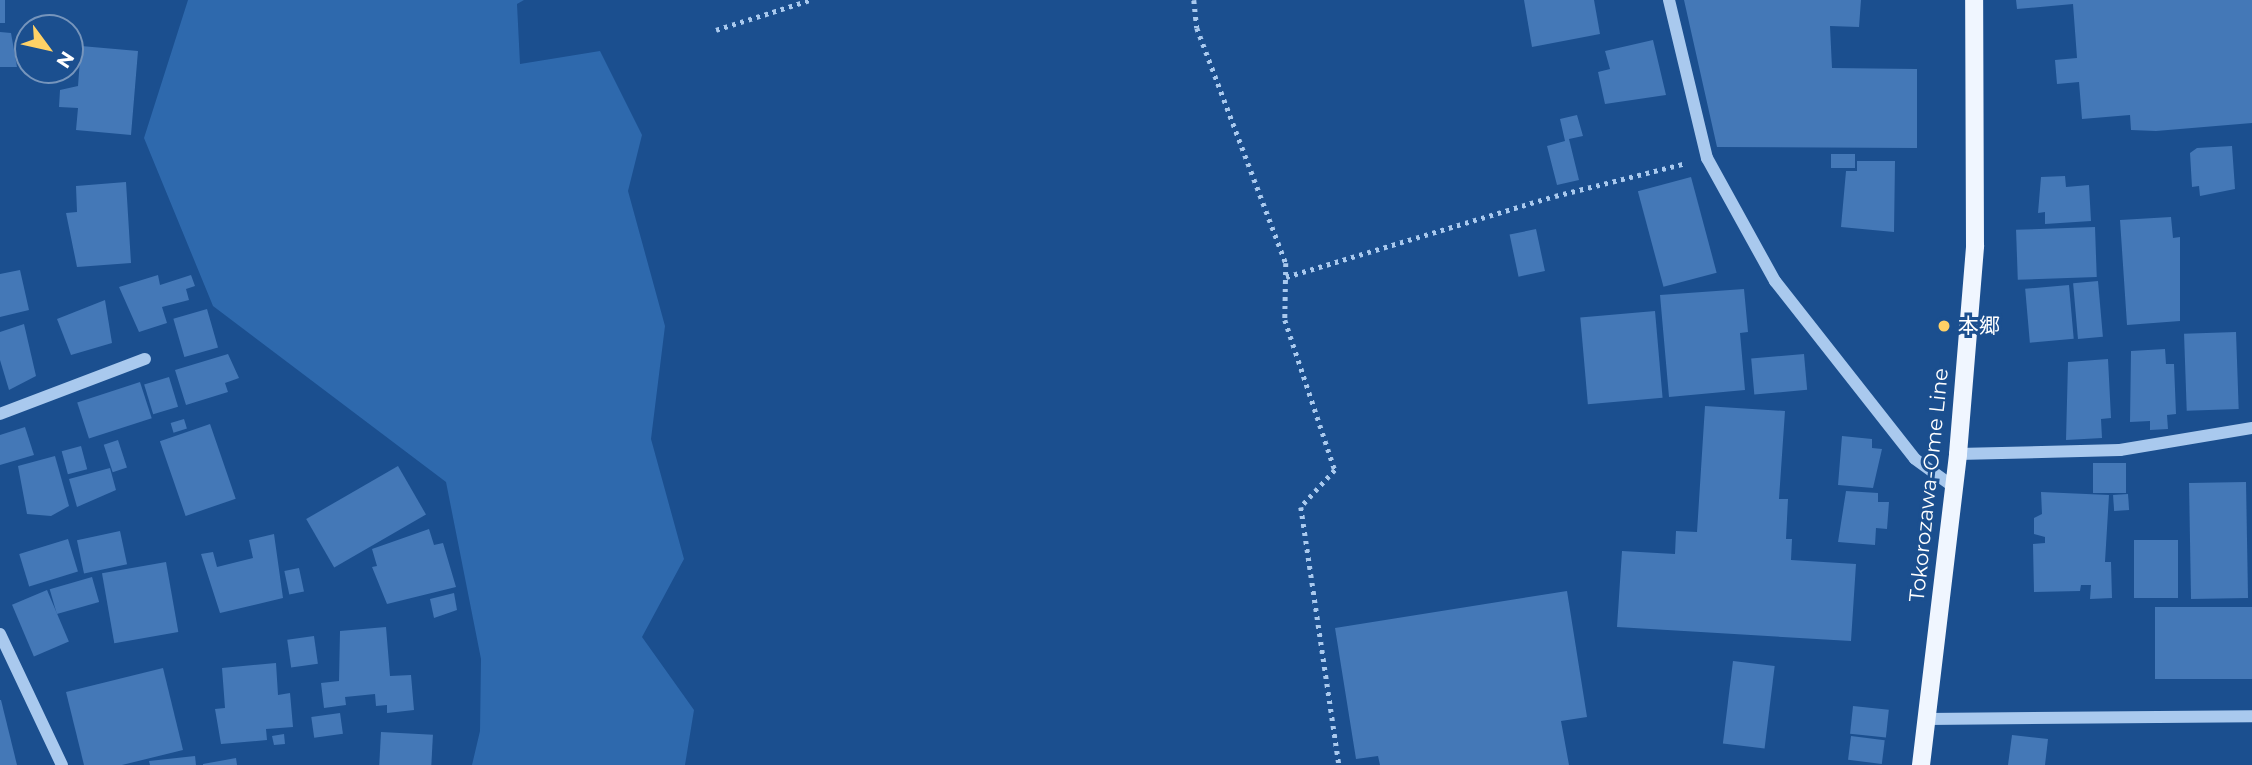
<!DOCTYPE html>
<html>
<head>
<meta charset="utf-8">
<style>
	body { margin:0 }
	#map { position:relative; width:2252px; height:765px; overflow:hidden; background:#1b4f8f; font-family:Montserrat,"Noto Sans JP",sans-serif }
	div>[style] { position:absolute }
	.green>* { inset:0; background:#2e69ad }
	.building>* { inset:0; background:#4478b7; transform-origin:0 0 }
	.path>* { height:4.5px; margin-top:-2.25px; transform-origin:0; background:repeating-linear-gradient(90deg,#a9c9ee 0 3.5px,transparent 0 8.5px) }
	.minor>* { height:12px; margin:-6px; padding:0 6px; transform-origin:6px; border-radius:6px; background:#a9c9ee }
	.major>* { height:18px; margin:-9px; padding:0 9px; transform-origin:9px; border-radius:9px; background:#f0f6ff }
	.dots>* { width:19px; height:19px; translate:-50% -50%; box-sizing:border-box; border:4px solid #1b4f8f; border-radius:50% }
	span { translate:-50% -50%; white-space:nowrap; text-align:center; line-height:1.15; -webkit-text-stroke:6px #1b4f8f; paint-order:stroke }
	.poi-label { font-size:21px; color:#fff }
	.left { translate:0 -50%; text-align:left }
	.street-label { font-size:21px; color:#fff }
	.north { position:absolute; left:14px; top:14px; width:70px; height:70px; box-sizing:border-box; background:#1b4f8f; border:2px solid #7695bc; border-radius:50%; rotate:123deg; font-size:19px; font-weight:700; line-height:28px; text-align:center; color:#fff }
	.north::after { content:''; display:block; margin:auto; width:24px; height:32px; background:#ffd166; clip-path:polygon(50% 0,100% 100%,50% 72%,0 100%) }
</style>
</head>
<body>
<div id="map">
	<div class="green">
		<div style="clip-path:polygon(188px 0,524px 0,517px 4px,520px 64px,600px 51px,642px 135px,628px 191px,665px 326px,651px 439px,684px 559px,642px 637px,694px 710px,685px 765px,472px 765px,480px 731px,481px 659px,446px 482px,213px 306px,144px 138px)"></div>
	</div>
	<div class="building">
		<div style="left:0;top:0;width:5px;height:23px"></div>
		<div style="clip-path:polygon(1524px 0,1594px 0,1600px 34px,1532px 47px)"></div>
		<div style="clip-path:polygon(1684px 0,1861px 0,1859px 27px,1830px 26px,1832px 68px,1917px 69px,1917px 148px,1717px 147px)"></div>
		<div style="clip-path:polygon(2016px 0,2252px 0,2252px 123px,2156px 131px,2131px 130px,2130px 115px,2082px 119px,2079px 82px,2057px 84px,2055px 60px,2077px 58px,2073px 4px,2017px 9px)"></div>
		<div style="clip-path:polygon(0 32px,11px 33px,17px 67px,0 67px)"></div>
		<div style="clip-path:polygon(1653px 40px,1666px 95px,1605px 104px,1598px 72px,1610px 69px,1605px 51px)"></div>
		<div style="clip-path:polygon(81px 46px,138px 51px,131px 135px,76px 130px,78px 108px,59px 107px,60px 90px,78px 86px)"></div>
		<div style="clip-path:polygon(1577px 115px,1583px 136px,1569px 139px,1579px 180px,1557px 185px,1547px 146px,1565px 141px,1560px 119px)"></div>
		<div style="clip-path:polygon(2232px 146px,2235px 189px,2200px 196px,2199px 186px,2192px 187px,2190px 153px,2197px 148px)"></div>
		<div style="left:1831px;top:154px;width:24px;height:14px"></div>
		<div style="clip-path:polygon(1857px 161px,1895px 161px,1894px 232px,1841px 227px,1846px 171px,1857px 171px)"></div>
		<div style="clip-path:polygon(2065px 176px,2066px 187px,2089px 185px,2091px 221px,2045px 224px,2045px 212px,2038px 213px,2041px 177px)"></div>
		<div style="left:1691px;top:177px;width:99px;height:55px;rotate:75deg"></div>
		<div style="clip-path:polygon(126px 182px,131px 263px,77px 267px,66px 213px,77px 212px,76px 186px)"></div>
		<div style="clip-path:polygon(2171px 217px,2173px 238px,2180px 237px,2180px 321px,2127px 325px,2120px 220px)"></div>
		<div style="left:2095px;top:227px;width:50px;height:79px;rotate:88deg"></div>
		<div style="left:1536px;top:229px;width:43px;height:27px;rotate:78deg"></div>
		<div style="clip-path:polygon(20px 270px,29px 310px,0 317px,0 274px)"></div>
		<div style="clip-path:polygon(158px 275px,160px 285px,191px 275px,195px 286px,186px 289px,189px 300px,162px 307px,167px 323px,139px 332px,119px 287px)"></div>
		<div style="left:2098px;top:281px;width:56px;height:25px;rotate:85deg"></div>
		<div style="left:2069px;top:285px;width:54px;height:44px;rotate:85deg"></div>
		<div style="clip-path:polygon(1744px 289px,1748px 332px,1740px 333px,1745px 390px,1669px 397px,1660px 295px)"></div>
		<div style="clip-path:polygon(105px 300px,112px 343px,71px 355px,57px 319px)"></div>
		<div style="left:207px;top:309px;width:40px;height:35px;rotate:74deg"></div>
		<div style="left:1655px;top:311px;width:87px;height:75px;rotate:85deg"></div>
		<div style="clip-path:polygon(24px 324px,36px 376px,9px 390px,0 360px,0 332px)"></div>
		<div style="left:2236px;top:332px;width:77px;height:52px;rotate:88deg"></div>
		<div style="clip-path:polygon(2165px 349px,2166px 364px,2174px 364px,2176px 414px,2167px 415px,2168px 429px,2150px 430px,2150px 421px,2130px 422px,2131px 351px)"></div>
		<div style="clip-path:polygon(228px 354px,239px 378px,225px 383px,228px 392px,186px 405px,175px 370px)"></div>
		<div style="left:1804px;top:354px;width:36px;height:53px;rotate:85deg"></div>
		<div style="clip-path:polygon(2108px 359px,2111px 418px,2101px 419px,2102px 438px,2066px 440px,2068px 362px)"></div>
		<div style="left:169px;top:377px;width:31px;height:26px;rotate:73deg"></div>
		<div style="left:140px;top:382px;width:38px;height:66px;rotate:72deg"></div>
		<div style="clip-path:polygon(1705px 406px,1785px 411px,1779px 499px,1788px 499px,1786px 539px,1792px 539px,1791px 560px,1856px 564px,1851px 641px,1617px 627px,1622px 551px,1675px 554px,1676px 531px,1697px 532px)"></div>
		<div style="left:184px;top:419px;width:10px;height:14px;rotate:73deg"></div>
		<div style="left:210px;top:424px;width:79px;height:53px;rotate:71deg"></div>
		<div style="clip-path:polygon(25px 427px,34px 455px,0 465px,0 435px)"></div>
		<div style="clip-path:polygon(1842px 436px,1872px 439px,1872px 448px,1882px 449px,1873px 488px,1838px 485px)"></div>
		<div style="left:118px;top:440px;width:29px;height:15px;rotate:72deg"></div>
		<div style="left:81px;top:446px;width:24px;height:20px;rotate:75deg"></div>
		<div style="clip-path:polygon(55px 456px,69px 506px,51px 516px,27px 514px,18px 466px)"></div>
		<div style="left:2093px;top:463px;width:33px;height:30px"></div>
		<div style="left:398px;top:466px;width:56px;height:106px;rotate:60deg"></div>
		<div style="clip-path:polygon(110px 468px,116px 490px,77px 507px,69px 479px)"></div>
		<div style="left:2246px;top:482px;width:116px;height:57px;rotate:89deg"></div>
		<div style="clip-path:polygon(1846px 491px,1878px 493px,1878px 502px,1889px 502px,1887px 529px,1876px 528px,1875px 545px,1838px 542px)"></div>
		<div style="clip-path:polygon(2041px 492px,2109px 495px,2105px 562px,2111px 562px,2112px 598px,2090px 599px,2091px 585px,2081px 585px,2080px 591px,2034px 592px,2033px 544px,2045px 543px,2045px 537px,2034px 534px,2034px 518px,2042px 514px)"></div>
		<div style="left:2128px;top:494px;width:16px;height:15px;rotate:86deg"></div>
		<div style="clip-path:polygon(429px 529px,434px 545px,443px 543px,456px 587px,387px 604px,372px 567px,377px 566px,372px 549px)"></div>
		<div style="left:120px;top:531px;width:34px;height:44px;rotate:78deg"></div>
		<div style="clip-path:polygon(274px 534px,283px 598px,220px 613px,201px 554px,213px 552px,217px 567px,253px 558px,249px 540px)"></div>
		<div style="left:68px;top:539px;width:34px;height:51px;rotate:73deg"></div>
		<div style="left:2134px;top:540px;width:44px;height:58px"></div>
		<div style="left:166px;top:562px;width:71px;height:65px;rotate:80deg"></div>
		<div style="left:299px;top:568px;width:24px;height:15px;rotate:78deg"></div>
		<div style="left:92px;top:577px;width:26px;height:44px;rotate:74deg"></div>
		<div style="left:47px;top:590px;width:56px;height:38px;rotate:67deg"></div>
		<div style="clip-path:polygon(1567px 591px,1587px 717px,1561px 721px,1569px 765px,1380px 765px,1378px 756px,1356px 759px,1335px 628px)"></div>
		<div style="clip-path:polygon(454px 593px,457px 610px,434px 618px,430px 599px)"></div>
		<div style="left:2155px;top:607px;width:97px;height:72px"></div>
		<div style="clip-path:polygon(386px 627px,390px 676px,411px 675px,414px 710px,387px 713px,387px 705px,376px 706px,375px 694px,345px 697px,346px 705px,324px 708px,321px 683px,339px 681px,340px 631px)"></div>
		<div style="left:314px;top:636px;width:28px;height:27px;rotate:82deg"></div>
		<div style="left:1733px;top:661px;width:42px;height:83px;rotate:7deg"></div>
		<div style="clip-path:polygon(276px 663px,278px 695px,290px 693px,293px 727px,266px 729px,267px 740px,221px 744px,215px 709px,225px 708px,222px 668px)"></div>
		<div style="clip-path:polygon(163px 668px,183px 750px,122px 765px,84px 765px,66px 692px)"></div>
		<div style="clip-path:polygon(0 700px,1px 700px,17px 765px,0 765px)"></div>
		<div style="left:1853px;top:706px;width:36px;height:28px;rotate:6deg"></div>
		<div style="left:340px;top:713px;width:21px;height:29px;rotate:82deg"></div>
		<div style="left:381px;top:732px;width:52px;height:33px;rotate:3deg"></div>
		<div style="clip-path:polygon(284px 734px,285px 744px,274px 745px,272px 736px)"></div>
		<div style="clip-path:polygon(2012px 735px,2048px 739px,2045px 765px,2008px 765px)"></div>
		<div style="left:1851px;top:736px;width:34px;height:24px;rotate:7deg"></div>
		<div style="clip-path:polygon(195px 756px,196px 765px,150px 765px,149px 761px)"></div>
		<div style="clip-path:polygon(236px 758px,237px 765px,203px 765px,203px 764px)"></div>
	</div>
	<div class="path">
		<div style="left:1194px;top:0;width:28px;rotate:84deg"></div>
		<div style="left:1197px;top:28px;width:251px;rotate:69.3deg"></div>
		<div style="left:1286px;top:263px;width:57px;rotate:91deg"></div>
		<div style="left:1285px;top:320px;width:158px;rotate:71.6deg"></div>
		<div style="left:1335px;top:470px;width:50px;rotate:132.6deg"></div>
		<div style="left:1301px;top:507px;width:261px;rotate:81.6deg"></div>
		<div style="left:716px;top:30px;width:99px;rotate:-17.7deg"></div>
		<div style="left:1286px;top:277px;width:281px;rotate:-16.8deg"></div>
		<div style="left:1555px;top:196px;width:135px;rotate:-14.1deg"></div>
	</div>
	<div class="minor">
		<div style="left:1669px;top:0;width:163px;rotate:76.5deg"></div>
		<div style="left:1707px;top:158px;width:141px;rotate:61.1deg"></div>
		<div style="left:1775px;top:281px;width:226px;rotate:51.8deg"></div>
		<div style="left:1915px;top:459px;width:48px;rotate:35.7deg"></div>
		<div style="left:0;top:414px;width:155px;rotate:-20.8deg"></div>
		<div style="left:1958px;top:454px;width:162px;rotate:-1.4deg"></div>
		<div style="left:2120px;top:450px;width:134px;rotate:-9.5deg"></div>
		<div style="left:0;top:634px;width:145px;rotate:64.7deg"></div>
		<div style="left:1926px;top:719px;width:326px;rotate:-0.5deg"></div>
	</div>
	<div class="major">
		<div style="left:1921px;top:765px;width:313px;rotate:-83.2deg"></div>
		<div style="left:1958px;top:454px;width:209px;rotate:-85.3deg"></div>
		<div style="left:1975px;top:246px;width:246px;rotate:-90.2deg"></div>
	</div>
	<div class="dots">
		<div style="left:1944px;top:326px;background:#ffd166"></div>
	</div>
	<div class="poi-label">
		<span class="left" style="left:1958px;top:326px">本郷</span>
	</div>
	<div class="street-label">
		<span style="left:1929px;top:485px;rotate:-84deg">Tokorozawa-Ome Line</span>
	</div>
	<div class="north">N</div>
</div>
</body>
</html>
